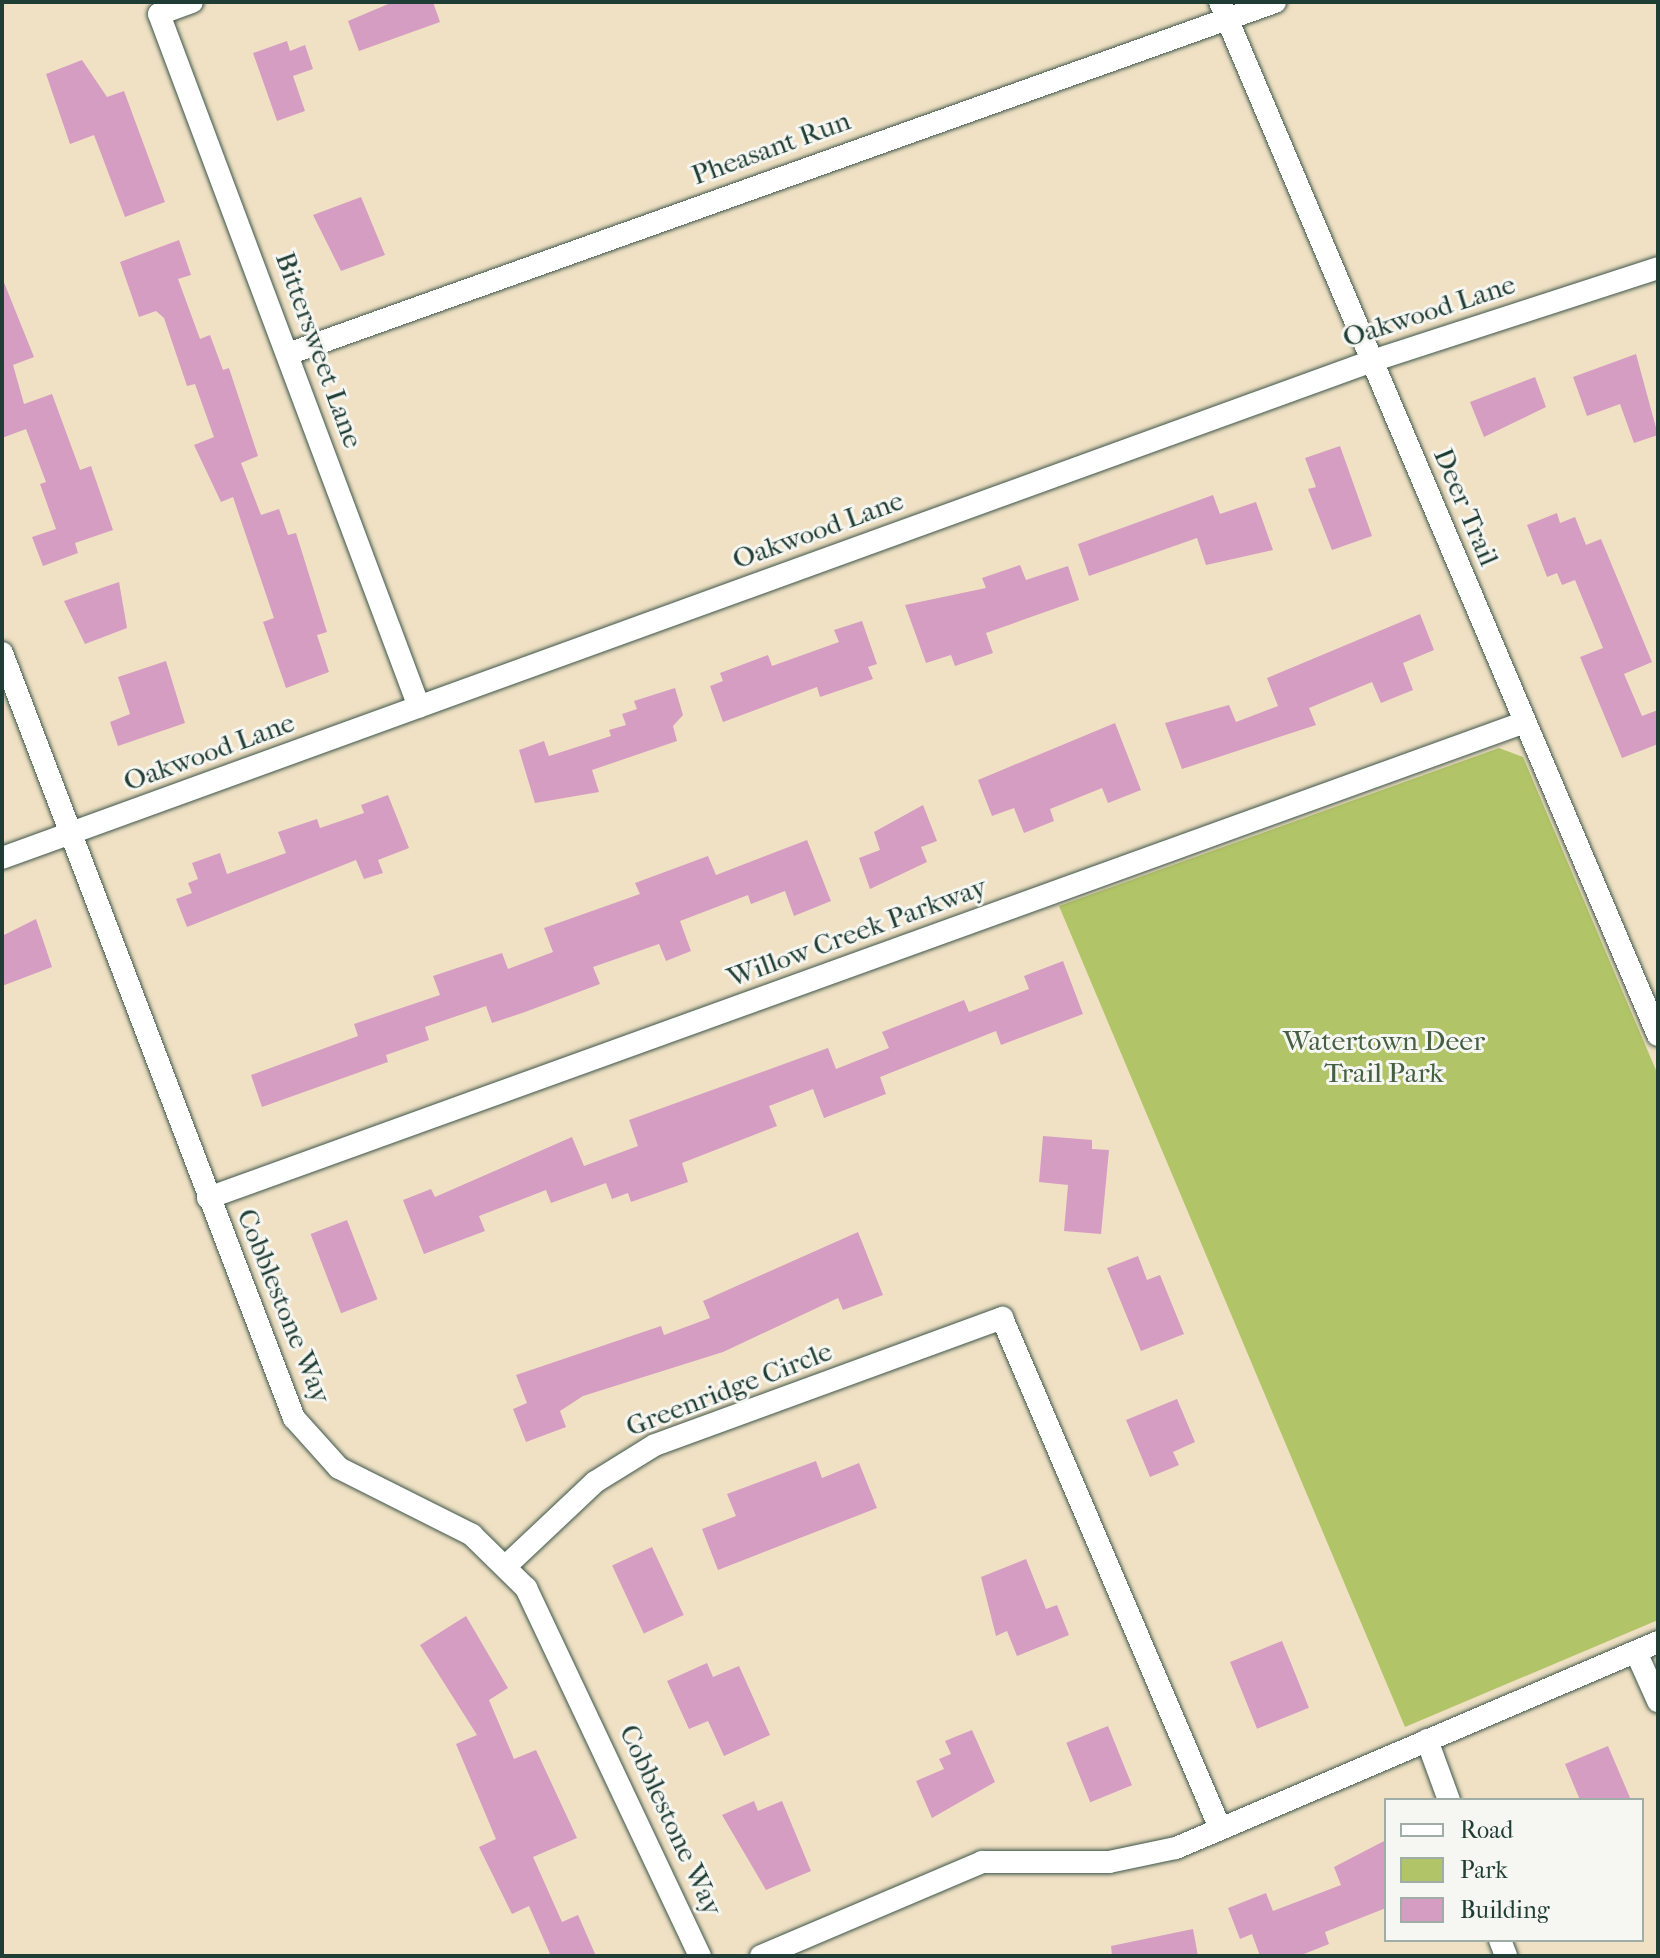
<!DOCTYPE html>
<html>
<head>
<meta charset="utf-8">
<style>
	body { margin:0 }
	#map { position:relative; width:1660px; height:1958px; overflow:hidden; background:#f0e1c4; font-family:"IM FELL French Canon",serif }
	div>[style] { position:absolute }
	.green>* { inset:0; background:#b1c467 }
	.building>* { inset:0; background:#d59dc2; transform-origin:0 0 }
	.roads { filter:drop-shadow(0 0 2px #3e564a) drop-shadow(0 0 2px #3e564a) }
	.street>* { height:22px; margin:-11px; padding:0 11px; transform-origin:11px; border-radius:11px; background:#fff }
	span { translate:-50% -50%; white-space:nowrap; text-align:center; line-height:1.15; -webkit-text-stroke:6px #f6f6f2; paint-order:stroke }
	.street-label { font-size:28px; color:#1f3d34 }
	.park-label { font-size:28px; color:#445f41 }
	.frame { position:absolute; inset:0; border:4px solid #1f3d34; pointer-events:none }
	.legend { position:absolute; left:1384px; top:1798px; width:260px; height:144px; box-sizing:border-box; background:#f6f6f2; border:2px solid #a0aca6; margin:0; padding:10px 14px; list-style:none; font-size:24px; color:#1f3d34 }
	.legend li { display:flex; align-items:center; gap:16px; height:40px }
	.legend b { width:40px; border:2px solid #a0aca6 }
</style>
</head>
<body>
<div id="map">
	<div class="green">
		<div style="clip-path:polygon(1499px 748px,1523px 757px,1658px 1075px,1658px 1620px,1405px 1727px,1059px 906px)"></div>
	</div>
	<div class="building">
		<div style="clip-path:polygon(393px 2px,433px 2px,440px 22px,359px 51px,348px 21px)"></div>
		<div style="clip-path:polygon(287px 41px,290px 51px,305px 45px,313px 69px,293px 76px,305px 111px,277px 121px,253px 53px)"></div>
		<div style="clip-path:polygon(82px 60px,107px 97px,124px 91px,165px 202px,125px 217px,94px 135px,70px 144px,46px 74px)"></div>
		<div style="clip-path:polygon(361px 197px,385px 255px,341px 271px,313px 215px)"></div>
		<div style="clip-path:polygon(179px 240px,191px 275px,178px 279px,200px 339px,210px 335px,223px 370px,229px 368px,258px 456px,241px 463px,261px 515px,279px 509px,288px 535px,296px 533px,327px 632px,317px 635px,329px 672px,286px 688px,263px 622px,274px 618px,233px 497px,221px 502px,194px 445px,214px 437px,195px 384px,187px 386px,164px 318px,156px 311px,139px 317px,120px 262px)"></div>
		<div style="clip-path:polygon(3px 280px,34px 357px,13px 365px,24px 404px,52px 394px,80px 470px,91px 466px,113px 530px,75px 543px,78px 553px,43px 566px,32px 537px,56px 529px,40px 484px,46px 482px,26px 429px,2px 438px)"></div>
		<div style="clip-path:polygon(1636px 354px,1658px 435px,1634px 443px,1620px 404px,1587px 416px,1573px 377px)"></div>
		<div style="clip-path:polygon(1535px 377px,1546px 407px,1484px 437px,1470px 402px)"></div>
		<div style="clip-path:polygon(1340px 446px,1372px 536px,1332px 550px,1308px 489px,1316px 487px,1305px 458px)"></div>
		<div style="clip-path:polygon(1213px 495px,1220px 514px,1256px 502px,1273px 550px,1206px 565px,1197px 538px,1089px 576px,1078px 544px)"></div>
		<div style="clip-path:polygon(1557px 513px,1560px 523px,1575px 517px,1586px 545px,1601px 539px,1652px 662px,1624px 674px,1642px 716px,1658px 710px,1658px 744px,1622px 758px,1580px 657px,1603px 648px,1575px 580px,1562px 585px,1557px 573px,1547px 577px,1527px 525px)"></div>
		<div style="clip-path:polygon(1020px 565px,1026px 580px,1068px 566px,1079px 600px,986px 633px,993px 653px,955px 666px,951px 655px,926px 663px,905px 605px,986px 588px,982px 578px)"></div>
		<div style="clip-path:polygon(119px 582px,127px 628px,85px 644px,64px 601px)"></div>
		<div style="clip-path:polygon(1420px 614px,1434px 650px,1403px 663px,1413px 690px,1381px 703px,1372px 682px,1309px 708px,1316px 725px,1182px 769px,1165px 723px,1229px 705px,1236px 722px,1278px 706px,1267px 678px)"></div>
		<div style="clip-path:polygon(862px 621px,877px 664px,868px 667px,873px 679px,820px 697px,817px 687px,723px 722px,710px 686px,723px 681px,720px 673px,768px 655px,772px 666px,839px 642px,834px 630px)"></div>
		<div style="clip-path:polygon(166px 661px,185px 723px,118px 746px,110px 722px,130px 714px,118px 677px)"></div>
		<div style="clip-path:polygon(675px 688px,683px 715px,673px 726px,677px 741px,592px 770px,599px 792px,535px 803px,519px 750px,544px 741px,549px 756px,611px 736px,609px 730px,626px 725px,622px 714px,637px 709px,634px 701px)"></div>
		<div style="clip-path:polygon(1115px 723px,1141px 790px,1108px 803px,1102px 788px,1050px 809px,1054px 821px,1024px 833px,1014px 808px,992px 816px,978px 780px)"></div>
		<div style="clip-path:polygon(388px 795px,409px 848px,378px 860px,383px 873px,364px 879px,356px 860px,187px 927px,176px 899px,192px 893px,188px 883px,198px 879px,192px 863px,220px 853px,227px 874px,286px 853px,278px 832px,317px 819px,320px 828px,364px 813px,361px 805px)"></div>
		<div style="clip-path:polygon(923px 805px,937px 841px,921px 847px,927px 862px,870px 889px,859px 858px,880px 850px,874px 832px)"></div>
		<div style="clip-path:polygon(807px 840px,831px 901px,794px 916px,785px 891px,751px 904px,748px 895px,680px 921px,691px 951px,666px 961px,659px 944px,593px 967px,600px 984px,525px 1012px,492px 1023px,486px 1006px,425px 1027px,429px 1040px,386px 1055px,388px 1062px,262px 1107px,251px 1075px,358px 1036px,354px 1024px,440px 995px,433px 976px,502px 953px,508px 969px,553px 952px,544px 928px,640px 894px,635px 883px,708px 856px,716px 875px)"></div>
		<div style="clip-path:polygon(36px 919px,52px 967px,2px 986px,2px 936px)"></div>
		<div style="clip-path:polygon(1063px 961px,1083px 1014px,1001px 1045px,996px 1031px,880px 1077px,886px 1094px,824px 1118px,813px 1089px,769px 1106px,777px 1126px,682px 1163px,688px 1182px,631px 1202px,628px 1193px,612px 1199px,606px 1183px,551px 1203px,546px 1190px,479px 1216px,485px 1231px,424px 1254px,403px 1200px,431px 1189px,435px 1197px,572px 1137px,584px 1166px,638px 1146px,629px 1120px,828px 1048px,836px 1069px,889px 1048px,882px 1032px,964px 1000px,969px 1012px,1029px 989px,1024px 976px)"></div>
		<div style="clip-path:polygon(1043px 1136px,1092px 1140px,1092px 1149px,1109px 1150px,1101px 1234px,1064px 1231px,1068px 1185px,1039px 1182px)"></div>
		<div style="left:347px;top:1220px;width:85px;height:39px;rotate:69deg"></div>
		<div style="clip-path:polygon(858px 1232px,883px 1295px,843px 1310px,838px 1298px,723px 1352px,583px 1396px,560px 1411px,566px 1427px,526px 1442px,513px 1409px,527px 1403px,516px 1375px,661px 1326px,664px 1335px,710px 1318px,703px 1301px)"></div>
		<div style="clip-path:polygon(1138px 1256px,1147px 1280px,1160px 1275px,1184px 1334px,1141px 1351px,1107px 1268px)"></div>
		<div style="clip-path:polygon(1177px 1399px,1195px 1442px,1173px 1452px,1179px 1465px,1150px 1477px,1126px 1420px)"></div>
		<div style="clip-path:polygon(816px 1461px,822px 1478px,859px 1463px,877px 1508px,718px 1570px,702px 1529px,736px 1516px,727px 1494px)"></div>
		<div style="left:652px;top:1547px;width:75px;height:44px;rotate:65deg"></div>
		<div style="clip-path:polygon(1026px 1559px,1046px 1609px,1057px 1605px,1069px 1635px,1017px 1656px,1007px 1631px,996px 1636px,981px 1577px)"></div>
		<div style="clip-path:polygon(466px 1616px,508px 1688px,489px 1700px,514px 1759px,536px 1750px,577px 1838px,533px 1857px,562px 1922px,578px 1915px,596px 1956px,551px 1956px,529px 1906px,512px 1914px,479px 1847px,496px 1839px,456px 1744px,477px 1735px,420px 1645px)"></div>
		<div style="left:1282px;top:1641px;width:72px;height:56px;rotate:68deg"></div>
		<div style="clip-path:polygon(707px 1663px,713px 1677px,739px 1666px,770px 1735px,724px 1756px,708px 1721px,689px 1729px,667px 1681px)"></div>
		<div style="left:1108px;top:1726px;width:64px;height:45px;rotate:68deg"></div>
		<div style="clip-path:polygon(972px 1730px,995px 1782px,932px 1818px,916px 1781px,944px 1769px,939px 1759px,951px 1754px,945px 1741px)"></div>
		<div style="clip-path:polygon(1608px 1746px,1631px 1800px,1580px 1800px,1565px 1764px)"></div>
		<div style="clip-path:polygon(754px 1801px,758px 1811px,782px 1801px,811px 1871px,766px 1890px,722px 1815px)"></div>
		<div style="clip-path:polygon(1386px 1840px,1386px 1908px,1325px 1932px,1329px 1944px,1299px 1956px,1260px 1956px,1252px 1934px,1240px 1939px,1228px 1908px,1266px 1893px,1273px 1911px,1341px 1885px,1334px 1867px)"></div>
		<div style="clip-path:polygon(1193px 1929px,1198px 1956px,1112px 1956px,1111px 1946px)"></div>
	</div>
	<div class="roads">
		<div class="street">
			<div style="left:192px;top:2px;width:35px;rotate:160deg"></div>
			<div style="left:159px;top:14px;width:740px;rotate:69.43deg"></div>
			<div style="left:1220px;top:2px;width:1122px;rotate:67.02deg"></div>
			<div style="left:288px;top:354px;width:1048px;rotate:-19.63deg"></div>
			<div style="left:2px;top:653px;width:819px;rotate:69.11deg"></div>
			<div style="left:294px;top:1418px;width:67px;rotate:48deg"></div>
			<div style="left:339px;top:1468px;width:149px;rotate:26.7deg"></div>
			<div style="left:472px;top:1535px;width:76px;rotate:44.5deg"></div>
			<div style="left:526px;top:1588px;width:407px;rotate:64.7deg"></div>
			<div style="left:2px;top:858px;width:1457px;rotate:-19.94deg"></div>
			<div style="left:1372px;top:361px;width:301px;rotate:-18deg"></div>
			<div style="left:208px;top:1198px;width:1400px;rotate:-19.87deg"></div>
			<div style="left:507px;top:1565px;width:121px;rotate:-43.3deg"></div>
			<div style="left:595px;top:1482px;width:70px;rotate:-31.7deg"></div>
			<div style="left:655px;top:1445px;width:370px;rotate:-20.1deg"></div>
			<div style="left:1002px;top:1318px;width:555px;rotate:66.86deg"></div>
			<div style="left:1636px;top:1652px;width:54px;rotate:65.8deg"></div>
			<div style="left:1427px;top:1740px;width:64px;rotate:69.9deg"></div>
			<div style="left:1500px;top:1940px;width:17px;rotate:69deg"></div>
			<div style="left:761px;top:1956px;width:240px;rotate:-23deg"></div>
			<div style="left:982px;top:1862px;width:127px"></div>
			<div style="left:1109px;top:1862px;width:68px;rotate:-11.8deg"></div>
			<div style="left:1176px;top:1848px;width:524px;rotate:-23.14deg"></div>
		</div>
	</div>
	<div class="street-label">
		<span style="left:771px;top:148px;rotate:-20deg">Pheasant Run</span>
		<span style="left:1429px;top:311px;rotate:-18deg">Oakwood Lane</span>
		<span style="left:319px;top:350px;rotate:70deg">Bittersweet Lane</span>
		<span style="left:1466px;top:507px;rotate:67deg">Deer Trail</span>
		<span style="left:818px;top:530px;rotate:-20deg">Oakwood Lane</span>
		<span style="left:209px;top:752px;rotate:-20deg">Oakwood Lane</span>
		<span style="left:857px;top:932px;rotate:-20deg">Willow Creek Parkway</span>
		<span style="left:284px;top:1306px;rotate:68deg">Cobblestone Way</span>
		<span style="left:729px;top:1389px;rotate:-21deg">Greenridge Circle</span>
		<span style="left:671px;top:1820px;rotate:65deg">Cobblestone Way</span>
	</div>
	<div class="park-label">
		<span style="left:1384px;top:1057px">Watertown Deer<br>Trail Park</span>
	</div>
	<div class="frame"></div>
	<ul class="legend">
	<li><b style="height:10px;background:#fff"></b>Road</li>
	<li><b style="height:22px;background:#b1c467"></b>Park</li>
	<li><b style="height:22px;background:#d59dc2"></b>Building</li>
	</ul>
</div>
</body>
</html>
